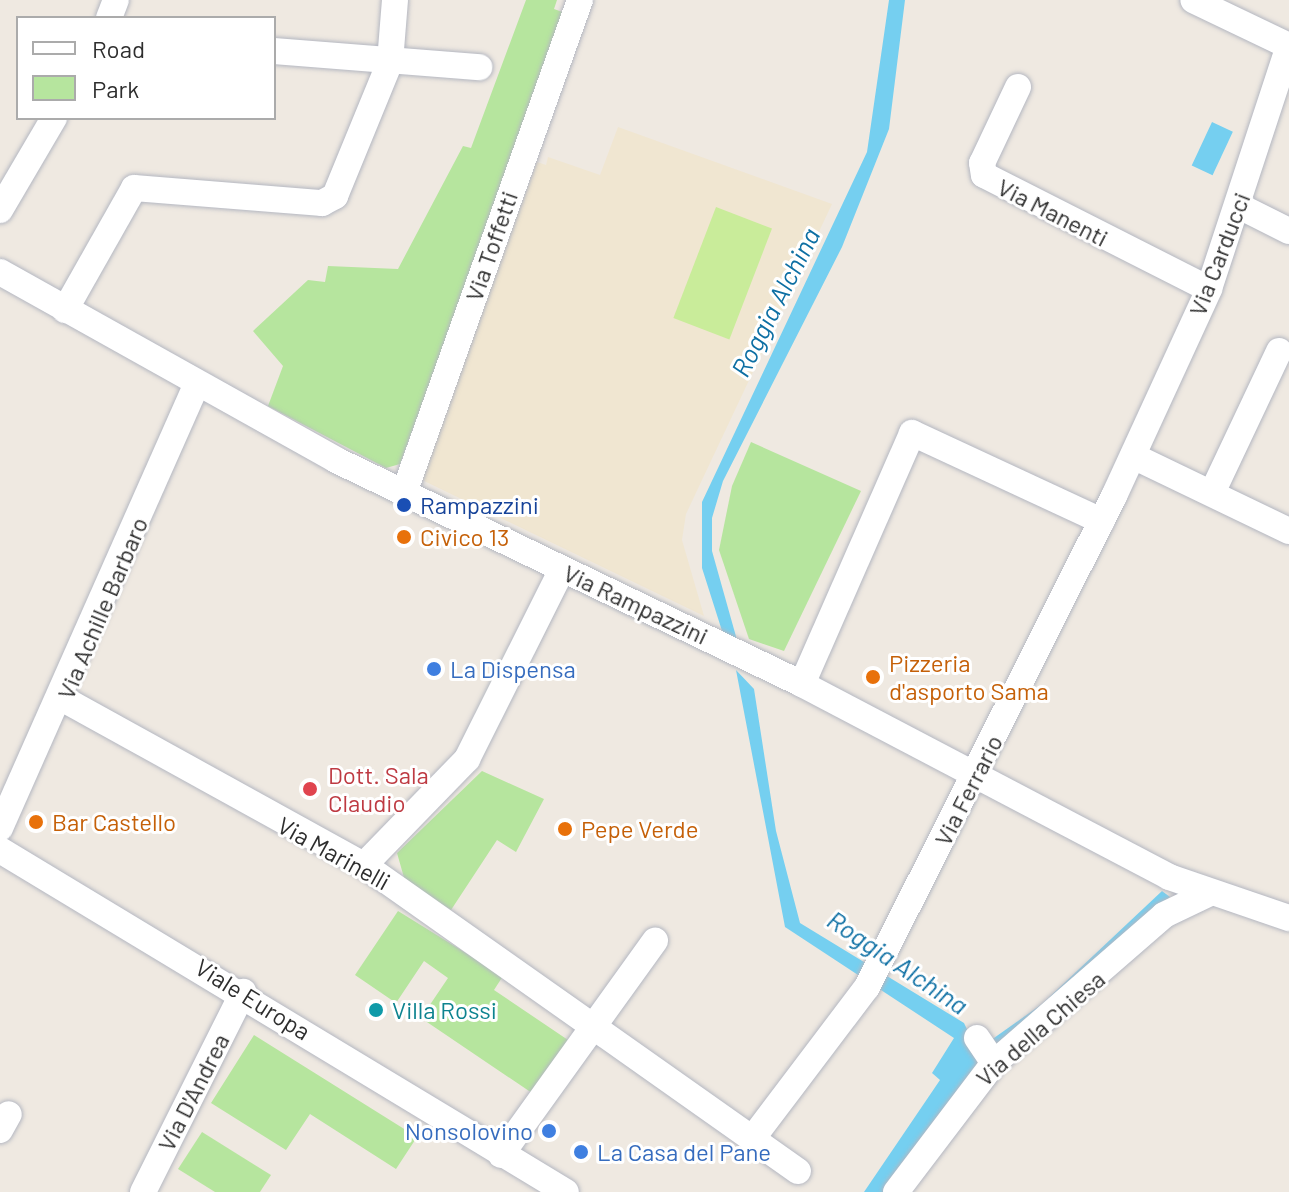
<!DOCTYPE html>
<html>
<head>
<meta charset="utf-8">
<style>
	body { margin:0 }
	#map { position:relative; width:1289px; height:1192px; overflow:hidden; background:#efe9e1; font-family:Barlow,sans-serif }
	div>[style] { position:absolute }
	.education>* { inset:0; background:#f0e6d1 }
	.green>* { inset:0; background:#b6e59e }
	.pitch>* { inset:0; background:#c9ec9a; transform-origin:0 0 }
	.water>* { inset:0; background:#75cff0; transform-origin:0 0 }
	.roads { filter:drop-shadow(0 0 2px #b4b7c1) drop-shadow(0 0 2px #b4b7c1) }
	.minor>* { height:26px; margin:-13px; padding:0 13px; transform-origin:13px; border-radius:13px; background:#fff }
	.dots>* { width:22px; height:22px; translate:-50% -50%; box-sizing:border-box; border:4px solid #fff; border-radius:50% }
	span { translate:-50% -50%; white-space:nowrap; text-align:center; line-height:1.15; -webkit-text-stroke:6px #fff; paint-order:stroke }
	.street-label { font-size:24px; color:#2e2e2e }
	.transit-label { font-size:24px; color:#164399 }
	.left { translate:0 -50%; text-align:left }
	.food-label { font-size:24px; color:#c56008 }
	.shop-label { font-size:24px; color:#366cbe }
	.right { translate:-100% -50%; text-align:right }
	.health-label { font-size:24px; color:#be3a42 }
	.culture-label { font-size:24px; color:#0d838f }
	.water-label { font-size:26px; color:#0d6fa3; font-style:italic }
	.legend { position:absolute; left:16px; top:16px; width:260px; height:104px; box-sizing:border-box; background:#fff; border:2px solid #ababab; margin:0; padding:10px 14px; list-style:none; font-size:24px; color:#2e2e2e }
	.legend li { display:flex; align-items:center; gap:16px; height:40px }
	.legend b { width:40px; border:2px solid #ababab }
</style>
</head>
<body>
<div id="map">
	<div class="education">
		<div style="clip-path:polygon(618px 127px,832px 204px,686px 514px,682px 540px,704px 616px,420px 479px,537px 162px,546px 165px,548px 157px,600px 175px)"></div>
	</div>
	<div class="green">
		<div style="clip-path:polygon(526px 0,557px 0,554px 9px,565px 13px,400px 464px,386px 468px,268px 406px,283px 366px,253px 331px,308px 280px,325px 282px,328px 266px,398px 269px,463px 146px,471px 148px)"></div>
		<div style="clip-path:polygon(751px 442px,861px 491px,784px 651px,749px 639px,719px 550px,732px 486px)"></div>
		<div style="clip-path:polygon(482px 771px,544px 799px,516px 852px,497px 840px,451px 910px,405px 881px,397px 853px)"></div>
		<div style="clip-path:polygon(398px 911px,503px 976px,494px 990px,568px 1040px,532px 1093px,421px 1018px,448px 978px,424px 961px,396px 1003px,355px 975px)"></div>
		<div style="clip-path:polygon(254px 1035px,417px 1137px,396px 1169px,310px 1114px,286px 1150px,211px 1103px)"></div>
		<div style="clip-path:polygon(202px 1132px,271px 1175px,260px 1192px,215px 1192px,178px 1169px)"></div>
	</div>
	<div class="pitch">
		<div style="left:716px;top:207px;width:60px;height:119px;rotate:21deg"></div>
	</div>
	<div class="water">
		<div style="clip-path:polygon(889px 0,905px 0,889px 129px,842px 247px,723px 481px,712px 518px,712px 551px,737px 640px,723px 634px,702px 568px,702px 502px,867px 152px)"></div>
		<div style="left:1212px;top:122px;width:23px;height:48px;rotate:25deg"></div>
		<div style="clip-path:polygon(736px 670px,754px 689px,776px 831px,800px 923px,964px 1023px,977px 1050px,1042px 1004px,1162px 891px,1170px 897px,985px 1056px,884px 1192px,864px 1192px,940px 1080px,932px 1073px,954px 1038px,785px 927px)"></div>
	</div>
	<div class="roads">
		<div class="minor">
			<div style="left:109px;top:18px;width:19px;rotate:-69deg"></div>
			<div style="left:274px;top:51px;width:206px;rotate:4.5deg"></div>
			<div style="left:1018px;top:87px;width:84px;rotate:115.3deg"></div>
			<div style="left:982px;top:163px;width:12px;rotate:81deg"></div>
			<div style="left:984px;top:175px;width:252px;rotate:26.9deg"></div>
			<div style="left:1239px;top:206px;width:56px;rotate:26.6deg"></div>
			<div style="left:0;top:210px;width:107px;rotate:-59.6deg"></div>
			<div style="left:0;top:272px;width:385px;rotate:29.2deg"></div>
			<div style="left:336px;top:460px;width:517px;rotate:25.67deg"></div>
			<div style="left:802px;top:684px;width:415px;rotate:27.7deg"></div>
			<div style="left:1169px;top:877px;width:127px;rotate:18.9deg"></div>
			<div style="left:65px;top:310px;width:140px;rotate:-60.5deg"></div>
			<div style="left:134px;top:188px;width:189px;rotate:4.6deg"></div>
			<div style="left:322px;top:203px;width:15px;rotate:-28deg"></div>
			<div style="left:335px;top:196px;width:145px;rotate:-67.7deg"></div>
			<div style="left:390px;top:62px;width:62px;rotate:-85.4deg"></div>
			<div style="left:1133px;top:456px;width:173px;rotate:25.7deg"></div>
			<div style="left:404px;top:493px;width:523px;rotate:-70.35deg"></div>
			<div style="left:1212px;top:493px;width:157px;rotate:-64.7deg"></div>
			<div style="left:802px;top:684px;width:274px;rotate:-66.3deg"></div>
			<div style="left:912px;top:433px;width:209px;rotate:24.9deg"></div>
			<div style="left:63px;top:699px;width:344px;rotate:28.9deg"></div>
			<div style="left:364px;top:865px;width:531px;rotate:35.19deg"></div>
			<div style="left:0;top:828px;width:484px;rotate:-66.1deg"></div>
			<div style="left:0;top:850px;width:661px;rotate:31.14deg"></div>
			<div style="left:364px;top:865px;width:148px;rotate:-45.8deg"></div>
			<div style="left:467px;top:759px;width:212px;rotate:-63.4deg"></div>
			<div style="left:977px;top:1038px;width:30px;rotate:56deg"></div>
			<div style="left:0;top:1130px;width:18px;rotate:-61deg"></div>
			<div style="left:752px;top:1139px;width:191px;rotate:-52.9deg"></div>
			<div style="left:867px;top:987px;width:550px;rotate:-63.3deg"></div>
			<div style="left:1114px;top:496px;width:228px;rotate:-65.3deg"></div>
			<div style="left:1209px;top:289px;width:256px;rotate:-71.8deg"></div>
			<div style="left:1289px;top:46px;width:106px;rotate:-154.4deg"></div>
			<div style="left:501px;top:1155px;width:264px;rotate:-54.3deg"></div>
			<div style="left:143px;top:1192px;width:224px;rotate:-63.4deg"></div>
			<div style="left:896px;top:1192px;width:162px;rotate:-52.8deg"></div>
			<div style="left:994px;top:1063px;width:225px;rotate:-41deg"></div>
			<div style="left:1164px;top:915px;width:51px;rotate:-25.6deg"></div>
		</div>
	</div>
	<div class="dots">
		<div style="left:404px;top:505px;background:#1a4fb4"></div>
		<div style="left:404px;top:537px;background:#e8710a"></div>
		<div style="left:434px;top:669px;background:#3f7fe0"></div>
		<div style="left:873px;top:677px;background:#e8710a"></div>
		<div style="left:310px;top:789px;background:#e0444e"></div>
		<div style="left:36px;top:822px;background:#e8710a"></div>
		<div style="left:565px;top:829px;background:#e8710a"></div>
		<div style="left:376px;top:1010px;background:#0f9aa8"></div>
		<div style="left:549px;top:1131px;background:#3f7fe0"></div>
		<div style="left:581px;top:1152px;background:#3f7fe0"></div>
	</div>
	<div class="street-label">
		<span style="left:1053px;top:212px;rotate:27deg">Via Manenti</span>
		<span style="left:491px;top:246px;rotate:-71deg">Via Toffetti</span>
		<span style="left:1219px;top:254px;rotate:-69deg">Via Carducci</span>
		<span style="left:636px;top:604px;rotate:25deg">Via Rampazzini</span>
		<span style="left:102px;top:608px;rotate:-67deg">Via Achille Barbaro</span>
		<span style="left:968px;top:790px;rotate:-63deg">Via Ferrario</span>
		<span style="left:334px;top:853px;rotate:29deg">Via Marinelli</span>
		<span style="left:253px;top:999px;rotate:32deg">Viale Europa</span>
		<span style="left:1040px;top:1028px;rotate:-41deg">Via della Chiesa</span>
		<span style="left:193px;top:1092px;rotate:-63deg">Via D'Andrea</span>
	</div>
	<div class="transit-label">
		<span class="left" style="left:420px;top:505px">Rampazzini</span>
	</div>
	<div class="food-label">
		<span class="left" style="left:420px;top:537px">Civico 13</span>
		<span class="left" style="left:889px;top:677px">Pizzeria<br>d'asporto Sama</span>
		<span class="left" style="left:52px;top:822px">Bar Castello</span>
		<span class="left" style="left:581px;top:829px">Pepe Verde</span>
	</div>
	<div class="shop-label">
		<span class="left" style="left:450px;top:669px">La Dispensa</span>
		<span class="right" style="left:533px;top:1131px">Nonsolovino</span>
		<span class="left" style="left:597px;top:1152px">La Casa del Pane</span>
	</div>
	<div class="health-label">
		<span class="left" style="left:328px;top:789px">Dott. Sala<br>Claudio</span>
	</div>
	<div class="culture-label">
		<span class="left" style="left:392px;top:1010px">Villa Rossi</span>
	</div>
	<div class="water-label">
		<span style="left:775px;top:302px;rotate:-63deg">Roggia Alchina</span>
		<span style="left:898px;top:962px;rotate:34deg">Roggia Alchina</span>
	</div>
	<ul class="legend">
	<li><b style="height:10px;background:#fff"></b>Road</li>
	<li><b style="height:22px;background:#b6e59e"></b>Park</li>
	</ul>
</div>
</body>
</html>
